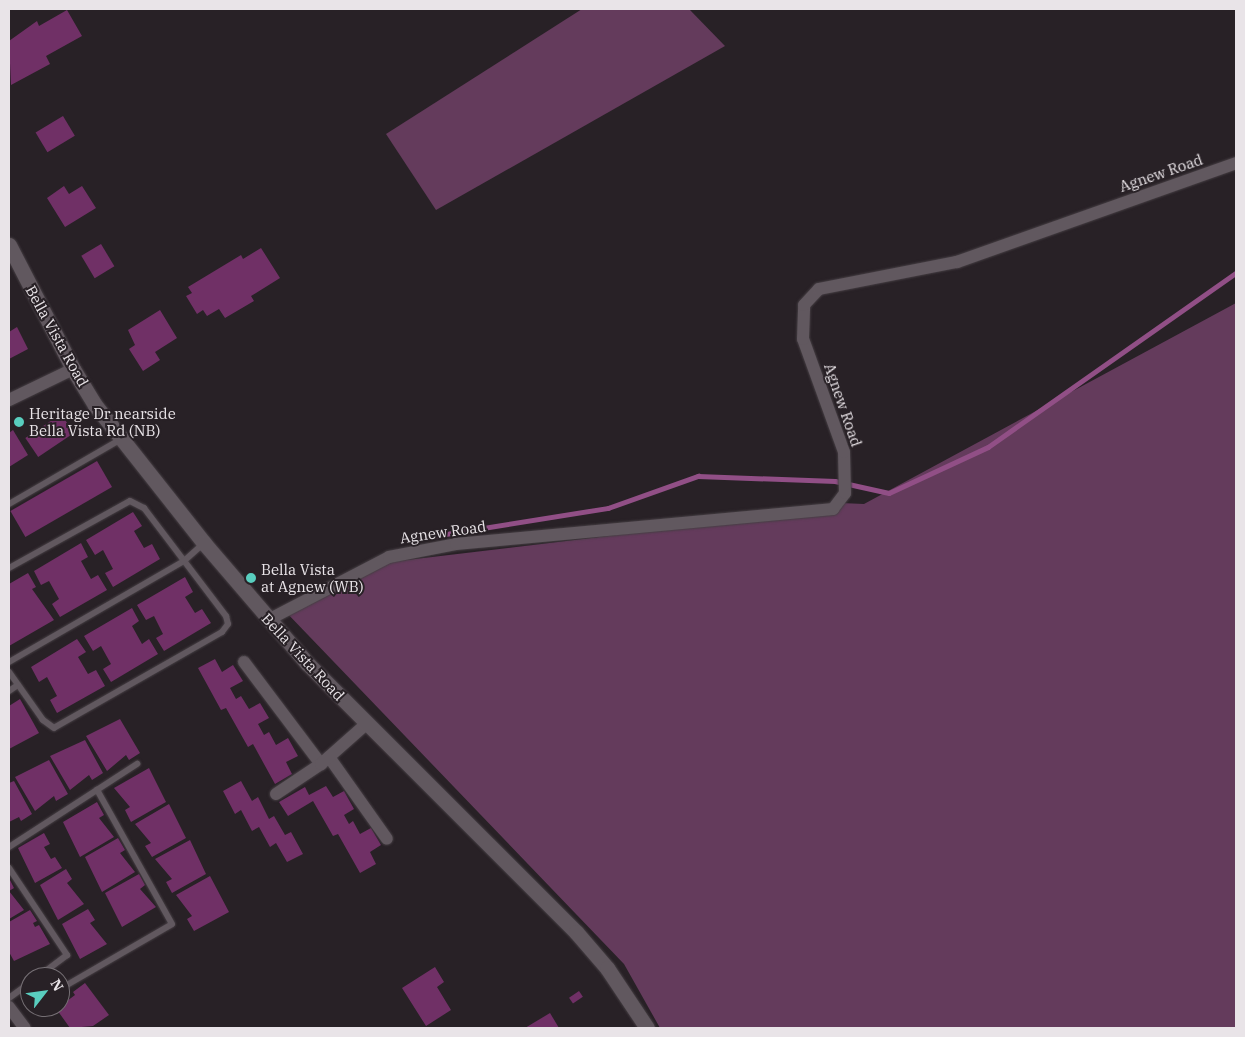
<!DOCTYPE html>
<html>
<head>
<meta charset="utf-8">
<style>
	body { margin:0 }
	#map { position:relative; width:1245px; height:1037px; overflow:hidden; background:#282126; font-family:"IBM Plex Serif",serif }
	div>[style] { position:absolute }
	.green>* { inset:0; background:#643b5c }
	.stream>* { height:4.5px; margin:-2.25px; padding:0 2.25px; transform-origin:2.25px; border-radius:2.25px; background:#914f86 }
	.building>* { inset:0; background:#703066; transform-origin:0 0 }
	.roads { filter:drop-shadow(0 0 1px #453e43) drop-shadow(0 0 1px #453e43) }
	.service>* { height:6px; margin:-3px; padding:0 3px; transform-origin:3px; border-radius:3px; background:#61585f }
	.minor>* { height:12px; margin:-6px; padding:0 6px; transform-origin:6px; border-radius:6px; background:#61585f }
	.tertiary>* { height:15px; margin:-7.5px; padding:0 7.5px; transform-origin:7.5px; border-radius:7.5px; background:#61585f }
	.dots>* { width:14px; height:14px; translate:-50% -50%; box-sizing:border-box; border:2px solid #282126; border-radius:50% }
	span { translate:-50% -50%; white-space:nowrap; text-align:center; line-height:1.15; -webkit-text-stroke:4px #282126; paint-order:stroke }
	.street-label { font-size:15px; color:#e9e4e8 }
	.poi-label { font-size:15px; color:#e9e4e8 }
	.left { translate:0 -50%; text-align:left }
	.frame { position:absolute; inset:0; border:10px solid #e9e4e8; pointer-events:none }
	.north { position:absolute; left:20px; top:967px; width:50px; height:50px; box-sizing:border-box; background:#282126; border:1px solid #756f74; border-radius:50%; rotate:60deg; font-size:14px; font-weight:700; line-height:20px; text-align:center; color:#e9e4e8 }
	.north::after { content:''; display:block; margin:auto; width:18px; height:22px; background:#59cebf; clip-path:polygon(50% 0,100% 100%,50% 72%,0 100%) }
</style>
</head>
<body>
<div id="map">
	<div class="green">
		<div style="clip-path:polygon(582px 9px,689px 9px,725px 46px,436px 210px,386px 134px)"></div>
		<div style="clip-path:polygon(1236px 303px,1236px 1028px,660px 1028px,624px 964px,284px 610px,390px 562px,834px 509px,841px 503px,864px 504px)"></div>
	</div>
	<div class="stream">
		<div style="left:402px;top:541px;width:209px;rotate:-9.1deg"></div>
		<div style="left:608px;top:508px;width:96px;rotate:-19.6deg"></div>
		<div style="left:698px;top:476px;width:137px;rotate:2.1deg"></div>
		<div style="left:835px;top:481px;width:55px;rotate:12.5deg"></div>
		<div style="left:889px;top:493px;width:109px;rotate:-24.9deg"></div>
		<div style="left:988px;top:447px;width:303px;rotate:-35.1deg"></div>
	</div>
	<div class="building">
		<div style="clip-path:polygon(67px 10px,82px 36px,46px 56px,50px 64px,11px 85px,9px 41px,37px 21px,39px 26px)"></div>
		<div style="left:63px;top:116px;width:23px;height:32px;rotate:59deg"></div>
		<div style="clip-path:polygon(64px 186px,69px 194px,82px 186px,96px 208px,65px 227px,47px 198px)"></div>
		<div style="left:101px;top:244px;width:26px;height:23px;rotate:59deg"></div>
		<div style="clip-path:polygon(261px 248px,280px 278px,251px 296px,254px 301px,225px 318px,219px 309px,207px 316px,203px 310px,197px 314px,186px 296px,192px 293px,188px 287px,241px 255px,243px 259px)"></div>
		<div style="clip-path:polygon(160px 310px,177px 338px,155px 352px,160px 360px,143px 371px,129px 349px,135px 345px,128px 330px)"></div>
		<div style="clip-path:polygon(17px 327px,28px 349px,9px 359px,9px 332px)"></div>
		<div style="left:61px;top:414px;width:23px;height:43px;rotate:56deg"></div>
		<div style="clip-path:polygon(13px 430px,28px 455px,9px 467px,9px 433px)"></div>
		<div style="left:97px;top:461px;width:30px;height:100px;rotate:60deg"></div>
		<div style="clip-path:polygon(133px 512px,142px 526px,134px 531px,144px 548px,152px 544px,160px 559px,113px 587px,105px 573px,113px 569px,103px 550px,95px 555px,86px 540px)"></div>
		<div style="clip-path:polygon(81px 543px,88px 557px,81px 561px,91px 579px,98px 575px,107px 590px,60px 617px,52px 604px,59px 599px,49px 581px,41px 585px,34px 571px)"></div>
		<div style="clip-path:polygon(28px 573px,36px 587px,32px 589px,54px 620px,9px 646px,9px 584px)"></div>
		<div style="clip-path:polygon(185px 577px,193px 592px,185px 597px,195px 613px,202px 609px,211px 623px,164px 651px,156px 638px,163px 634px,154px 616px,146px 620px,137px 605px)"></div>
		<div style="clip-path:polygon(132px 608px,139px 621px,132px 626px,142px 644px,149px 639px,158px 654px,111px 682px,103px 669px,111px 664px,101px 646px,93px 651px,84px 636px)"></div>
		<div style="clip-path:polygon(77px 639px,86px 652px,78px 657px,88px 674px,96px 670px,105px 686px,57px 713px,50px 700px,57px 696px,47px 677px,39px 682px,31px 667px)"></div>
		<div style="clip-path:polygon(215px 659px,222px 672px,233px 665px,243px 681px,230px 688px,236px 699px,241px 696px,249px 709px,260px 703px,269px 718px,258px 724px,264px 735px,269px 732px,276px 745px,288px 738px,298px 756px,286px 762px,292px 774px,275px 784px,253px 744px,248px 747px,226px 708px,221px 710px,198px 668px)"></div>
		<div style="clip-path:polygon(20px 699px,39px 733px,9px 749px,9px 706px)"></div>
		<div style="clip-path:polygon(120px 719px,140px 753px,129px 760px,126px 755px,107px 771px,86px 736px)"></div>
		<div style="clip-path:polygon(85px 740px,103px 773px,92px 780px,89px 775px,70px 790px,50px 756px)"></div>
		<div style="clip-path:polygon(49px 760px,68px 794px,56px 801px,54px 796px,35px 811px,15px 777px)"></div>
		<div style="clip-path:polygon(149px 768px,166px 802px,131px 822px,125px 810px,130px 807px,114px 788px)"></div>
		<div style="clip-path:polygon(14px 781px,32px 814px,21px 821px,19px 817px,9px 822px,9px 783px)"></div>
		<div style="clip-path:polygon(241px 781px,252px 801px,258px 797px,269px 819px,274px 816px,285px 835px,291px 832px,303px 854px,287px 862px,276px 843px,270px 847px,259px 827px,252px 831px,241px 810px,235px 814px,223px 791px)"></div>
		<div style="clip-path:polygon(326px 786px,333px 797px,344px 791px,354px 809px,344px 815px,349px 824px,353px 821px,360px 834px,371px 828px,381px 845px,370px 852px,376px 864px,360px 873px,338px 834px,333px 836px,313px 801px,288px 816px,279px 802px,305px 787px,309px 795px)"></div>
		<div style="clip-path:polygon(97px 802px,104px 815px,99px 818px,114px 837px,80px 857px,63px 822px)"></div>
		<div style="clip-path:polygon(169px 804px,186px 838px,152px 857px,145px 846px,151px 843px,135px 824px)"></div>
		<div style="clip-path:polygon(44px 833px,50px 844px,44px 847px,51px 859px,55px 857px,62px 868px,35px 883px,18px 848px)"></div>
		<div style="clip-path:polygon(118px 838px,125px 850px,120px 853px,135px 872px,102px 892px,85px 857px)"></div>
		<div style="clip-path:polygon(190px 840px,206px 874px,172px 893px,166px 882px,172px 879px,155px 859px)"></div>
		<div style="clip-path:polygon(66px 869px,72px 879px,67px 883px,84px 904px,58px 920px,40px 885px)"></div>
		<div style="clip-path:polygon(139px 874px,145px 885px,140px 889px,156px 907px,122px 927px,105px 893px)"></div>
		<div style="clip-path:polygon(210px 876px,229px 912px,194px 931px,187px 919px,192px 916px,176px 895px)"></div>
		<div style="clip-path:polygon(9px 878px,14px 888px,9px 891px,24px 910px,9px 919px)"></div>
		<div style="clip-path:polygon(88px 909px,95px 920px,90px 923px,107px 944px,80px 959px,62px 924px)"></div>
		<div style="clip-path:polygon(30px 910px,37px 921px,33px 923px,35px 927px,39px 925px,50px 944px,14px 961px,9px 952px,9px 922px)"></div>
		<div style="clip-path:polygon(435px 967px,444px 982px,437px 987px,451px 1010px,426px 1026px,402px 988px)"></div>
		<div style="clip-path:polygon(85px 983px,109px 1015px,93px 1026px,70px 1028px,55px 1007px,60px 1007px,60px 1000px,64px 997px,67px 1001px,75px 995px,73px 992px)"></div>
		<div style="left:579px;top:991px;width:7px;height:12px;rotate:56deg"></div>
		<div style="clip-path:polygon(550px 1013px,559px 1028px,525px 1028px)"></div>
	</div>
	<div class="roads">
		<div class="service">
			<div style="left:9px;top:504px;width:129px;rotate:-30.1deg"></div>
			<div style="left:9px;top:568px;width:138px;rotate:-29deg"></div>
			<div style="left:130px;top:501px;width:16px;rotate:27deg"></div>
			<div style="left:144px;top:508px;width:136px;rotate:52.8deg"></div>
			<div style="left:226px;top:616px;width:8px;rotate:76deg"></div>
			<div style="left:228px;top:624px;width:10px;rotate:127deg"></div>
			<div style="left:222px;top:632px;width:193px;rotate:150.3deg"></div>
			<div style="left:54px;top:728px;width:14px;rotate:-144deg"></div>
			<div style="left:43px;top:720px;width:59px;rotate:-125.3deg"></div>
			<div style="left:9px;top:662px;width:202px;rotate:-30deg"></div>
			<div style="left:184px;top:561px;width:27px;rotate:-42deg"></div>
			<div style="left:9px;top:691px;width:11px;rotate:-34deg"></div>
			<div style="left:9px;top:847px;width:153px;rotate:-33deg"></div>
			<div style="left:9px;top:868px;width:105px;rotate:56.3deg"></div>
			<div style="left:67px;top:955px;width:36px;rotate:143deg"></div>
			<div style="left:60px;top:989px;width:129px;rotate:-30.1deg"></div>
			<div style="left:172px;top:924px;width:154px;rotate:-119.2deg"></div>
			<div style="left:9px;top:998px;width:26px;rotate:-36deg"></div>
		</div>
		<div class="minor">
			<div style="left:9px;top:400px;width:71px;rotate:-25.8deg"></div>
			<div style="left:268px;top:620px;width:136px;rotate:-27.5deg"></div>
			<div style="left:389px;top:557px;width:68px;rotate:-11deg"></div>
			<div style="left:456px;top:544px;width:379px;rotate:-5.3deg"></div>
			<div style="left:833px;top:509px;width:20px;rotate:-53deg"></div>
			<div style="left:845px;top:493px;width:41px;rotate:-91.4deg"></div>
			<div style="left:844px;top:452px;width:120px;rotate:-109.9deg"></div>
			<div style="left:803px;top:339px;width:34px;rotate:-88deg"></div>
			<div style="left:804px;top:305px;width:22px;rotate:-47deg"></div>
			<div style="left:819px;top:289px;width:141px;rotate:-11.1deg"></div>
			<div style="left:957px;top:262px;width:296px;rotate:-19.5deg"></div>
			<div style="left:244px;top:662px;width:128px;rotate:53deg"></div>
			<div style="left:329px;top:757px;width:100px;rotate:54.7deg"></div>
			<div style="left:276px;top:794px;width:54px;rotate:-33.7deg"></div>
			<div style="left:321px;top:764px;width:60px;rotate:-41.6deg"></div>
			<div style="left:9px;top:1007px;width:26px;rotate:53deg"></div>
		</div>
		<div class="tertiary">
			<div style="left:9px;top:245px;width:140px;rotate:62.7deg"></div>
			<div style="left:73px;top:369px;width:42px;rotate:58.6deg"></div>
			<div style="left:95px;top:405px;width:176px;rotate:51.7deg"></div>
			<div style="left:204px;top:543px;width:158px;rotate:49.4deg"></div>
			<div style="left:307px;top:663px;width:380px;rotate:45deg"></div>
			<div style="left:576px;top:932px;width:48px;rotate:49.3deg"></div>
			<div style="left:607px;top:968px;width:72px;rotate:56.3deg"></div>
		</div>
	</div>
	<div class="dots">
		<div style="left:19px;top:422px;background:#59cebf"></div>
		<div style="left:251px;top:578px;background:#59cebf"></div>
	</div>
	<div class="street-label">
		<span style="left:1161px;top:173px;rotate:-19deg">Agnew Road</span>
		<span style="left:57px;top:336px;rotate:61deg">Bella Vista Road</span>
		<span style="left:843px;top:405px;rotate:71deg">Agnew Road</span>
		<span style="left:443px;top:532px;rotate:-8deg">Agnew Road</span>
		<span style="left:303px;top:657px;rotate:47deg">Bella Vista Road</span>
	</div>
	<div class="poi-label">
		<span class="left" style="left:29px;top:422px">Heritage Dr nearside<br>Bella Vista Rd (NB)</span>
		<span class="left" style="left:261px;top:578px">Bella Vista<br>at Agnew (WB)</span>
	</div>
	<div class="frame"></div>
	<div class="north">N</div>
</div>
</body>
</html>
